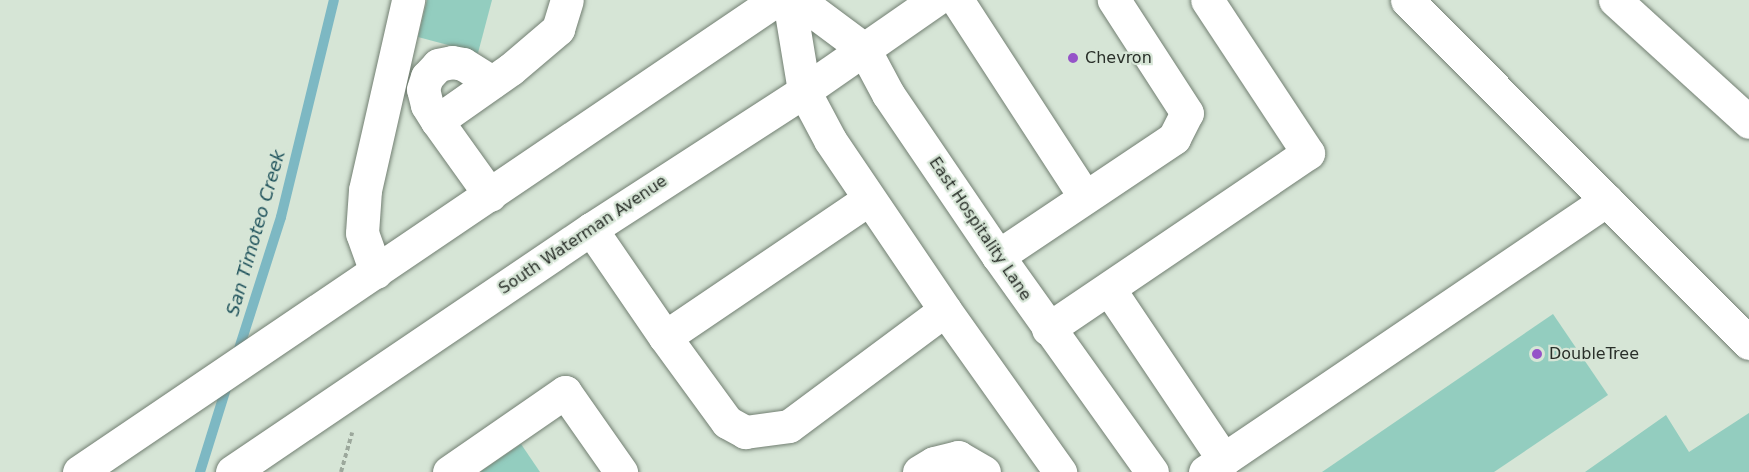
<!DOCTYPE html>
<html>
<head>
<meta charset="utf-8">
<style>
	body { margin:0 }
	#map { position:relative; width:1749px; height:472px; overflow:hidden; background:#d6e5d6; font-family:"DejaVu Sans",sans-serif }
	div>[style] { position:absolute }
	.stream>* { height:10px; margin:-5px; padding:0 5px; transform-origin:5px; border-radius:5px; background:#7db8c3 }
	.building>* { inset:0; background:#93cdbf }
	.path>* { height:4px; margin-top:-2px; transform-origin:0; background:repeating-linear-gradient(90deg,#9ca89c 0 4.5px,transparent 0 7.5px) }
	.roads { filter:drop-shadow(0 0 2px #727f72) drop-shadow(0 0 2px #727f72) }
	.minor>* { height:33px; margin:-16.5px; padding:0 16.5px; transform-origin:16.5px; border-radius:16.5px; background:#fff }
	.major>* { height:33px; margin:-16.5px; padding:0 16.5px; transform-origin:16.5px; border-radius:16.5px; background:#fff }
	.highway>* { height:33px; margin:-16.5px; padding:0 16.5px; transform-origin:16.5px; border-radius:16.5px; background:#fff }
	.dots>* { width:16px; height:16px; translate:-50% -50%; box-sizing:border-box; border:3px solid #d6e5d6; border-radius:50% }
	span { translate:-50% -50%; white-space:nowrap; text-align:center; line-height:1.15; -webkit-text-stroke:4.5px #d6e5d6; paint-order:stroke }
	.poi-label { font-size:16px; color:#292f29 }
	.left { translate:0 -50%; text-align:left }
	.street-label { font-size:16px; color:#292f29 }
	.water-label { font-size:18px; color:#20535c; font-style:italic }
</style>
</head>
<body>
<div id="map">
	<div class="stream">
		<div style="left:237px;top:355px;width:145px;rotate:-72.3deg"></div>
		<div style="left:281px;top:217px;width:223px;rotate:-76.3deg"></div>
		<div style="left:200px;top:472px;width:94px;rotate:-72.7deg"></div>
	</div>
	<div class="building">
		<div style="clip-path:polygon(427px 0,492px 0,478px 53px,418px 37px)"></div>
		<div style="clip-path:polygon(1553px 314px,1608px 395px,1494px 472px,1322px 472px)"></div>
		<div style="clip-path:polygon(1749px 413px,1749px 472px,1585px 472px,1666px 415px,1689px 452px)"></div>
		<div style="clip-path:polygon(521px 444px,540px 472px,480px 472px)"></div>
	</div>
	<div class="path">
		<div style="left:341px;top:472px;width:41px;rotate:-74.2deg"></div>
	</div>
	<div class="roads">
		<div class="minor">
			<div style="left:957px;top:0;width:235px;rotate:57deg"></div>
			<div style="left:1407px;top:0;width:484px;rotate:45.1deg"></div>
			<div style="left:437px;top:121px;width:19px;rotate:-122deg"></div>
			<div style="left:427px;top:105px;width:16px;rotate:-104deg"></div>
			<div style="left:423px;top:89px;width:13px;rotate:-72deg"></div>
			<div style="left:427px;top:77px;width:16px;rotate:-47deg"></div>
			<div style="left:438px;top:65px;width:14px;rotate:-12deg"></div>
			<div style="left:452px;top:62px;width:11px;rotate:10deg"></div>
			<div style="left:463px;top:64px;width:34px;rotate:32deg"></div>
			<div style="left:490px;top:195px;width:91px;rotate:-125.6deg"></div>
			<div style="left:437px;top:121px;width:90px;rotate:-35.1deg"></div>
			<div style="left:511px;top:69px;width:62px;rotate:-40.4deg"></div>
			<div style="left:558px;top:29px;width:30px;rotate:-73deg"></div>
			<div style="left:591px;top:229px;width:131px;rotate:55.6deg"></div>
			<div style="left:665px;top:337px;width:246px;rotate:-34.1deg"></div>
			<div style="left:998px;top:256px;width:212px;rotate:-33.8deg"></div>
			<div style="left:1174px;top:138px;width:28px;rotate:-63deg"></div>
			<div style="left:1187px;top:113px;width:135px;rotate:-122.9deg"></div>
			<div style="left:376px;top:272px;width:41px;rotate:-109.7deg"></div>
			<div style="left:362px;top:233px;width:43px;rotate:-86deg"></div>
			<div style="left:365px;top:190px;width:195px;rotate:-77.2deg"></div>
			<div style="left:1109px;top:289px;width:206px;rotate:56.1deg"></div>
			<div style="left:1048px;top:329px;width:314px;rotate:-34.1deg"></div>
			<div style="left:1308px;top:153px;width:183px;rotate:-123.4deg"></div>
			<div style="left:665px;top:337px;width:105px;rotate:53.9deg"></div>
			<div style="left:727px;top:422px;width:21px;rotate:29deg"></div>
			<div style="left:745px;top:432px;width:44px;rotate:-7.8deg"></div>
			<div style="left:789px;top:426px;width:194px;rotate:-36.6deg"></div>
			<div style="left:449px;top:472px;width:141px;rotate:-34.6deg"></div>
			<div style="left:565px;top:392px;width:98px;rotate:55deg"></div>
			<div style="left:919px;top:472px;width:17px;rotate:-31deg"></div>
			<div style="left:934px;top:463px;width:25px;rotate:-14deg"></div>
			<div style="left:958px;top:457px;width:30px;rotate:30deg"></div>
			<div style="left:1205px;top:472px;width:485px;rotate:-34.1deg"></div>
		</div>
		<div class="major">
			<div style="left:789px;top:0;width:92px;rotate:80.6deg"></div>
			<div style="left:804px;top:91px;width:55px;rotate:62deg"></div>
			<div style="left:830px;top:140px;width:205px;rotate:55.9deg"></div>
			<div style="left:945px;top:310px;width:199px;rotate:54.6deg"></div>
			<div style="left:798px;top:0;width:82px;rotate:36.6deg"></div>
			<div style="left:864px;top:49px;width:51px;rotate:61.9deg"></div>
			<div style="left:888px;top:94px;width:196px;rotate:55.8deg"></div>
			<div style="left:998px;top:256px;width:265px;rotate:54.5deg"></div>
			<div style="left:79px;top:472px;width:842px;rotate:-34.11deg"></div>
			<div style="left:232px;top:472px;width:434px;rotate:-34.1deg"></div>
			<div style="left:591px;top:229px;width:254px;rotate:-32.9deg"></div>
			<div style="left:804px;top:91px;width:160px;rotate:-34.8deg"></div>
		</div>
		<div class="highway">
			<div style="left:1615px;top:0;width:181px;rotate:42.3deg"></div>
		</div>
	</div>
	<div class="dots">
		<div style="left:1073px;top:58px;background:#9553c8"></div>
		<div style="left:1537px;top:354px;background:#9553c8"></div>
	</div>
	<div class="poi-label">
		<span class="left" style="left:1085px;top:58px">Chevron</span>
		<span class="left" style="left:1549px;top:354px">DoubleTree</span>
	</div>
	<div class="street-label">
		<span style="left:980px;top:229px;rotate:56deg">East Hospitality Lane</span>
		<span style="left:583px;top:235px;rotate:-34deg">South Waterman Avenue</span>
	</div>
	<div class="water-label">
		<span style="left:256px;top:233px;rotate:-74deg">San Timoteo Creek</span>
	</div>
</div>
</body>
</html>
